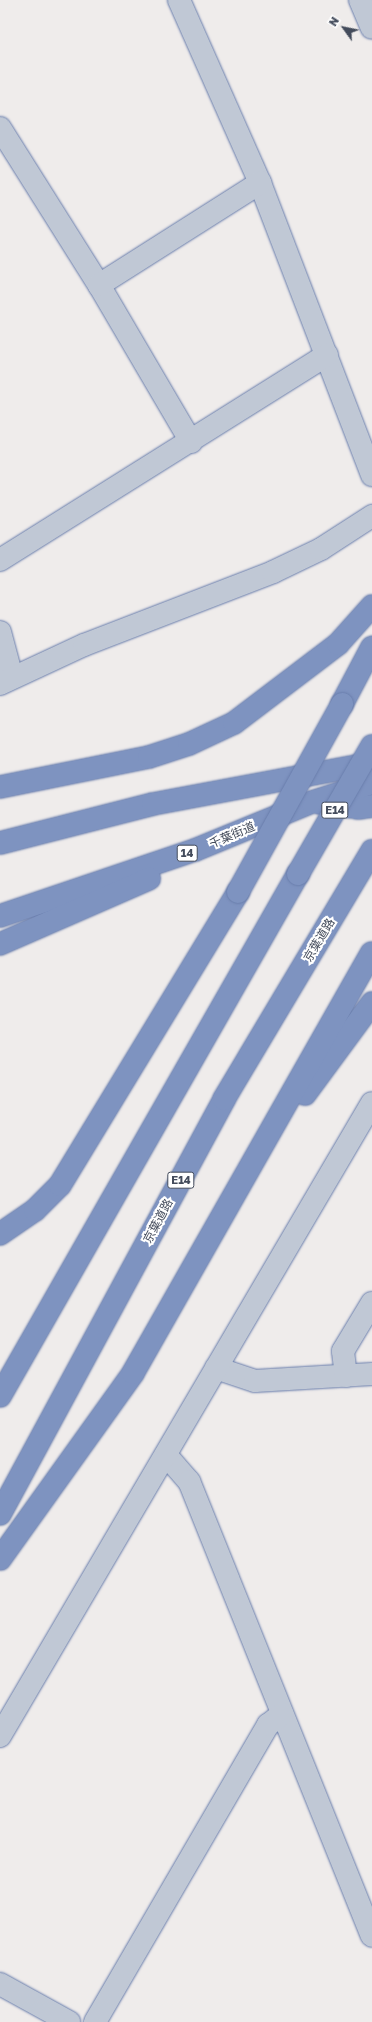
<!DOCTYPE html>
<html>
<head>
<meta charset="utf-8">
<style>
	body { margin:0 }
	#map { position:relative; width:372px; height:2022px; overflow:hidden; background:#efeceb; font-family:"Golos Text","Noto Sans JP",sans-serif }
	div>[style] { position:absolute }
	.roads { filter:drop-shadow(0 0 1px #6a7eac) drop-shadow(0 0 1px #6a7eac) }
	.minor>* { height:22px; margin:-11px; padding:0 11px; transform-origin:11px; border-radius:11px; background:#c0c8d5 }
	.highway>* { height:22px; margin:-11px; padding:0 11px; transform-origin:11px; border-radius:11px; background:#7e93c0 }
	.bridges { filter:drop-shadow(0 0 1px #6a7eac) drop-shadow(0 0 1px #6a7eac) }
	.highway-bridge>* { height:22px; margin:-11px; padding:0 11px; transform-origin:11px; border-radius:11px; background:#7e93c0 }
	span { translate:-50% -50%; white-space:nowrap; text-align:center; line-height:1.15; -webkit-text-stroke:4px #fff; paint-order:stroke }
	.shield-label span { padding:1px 3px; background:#fff; border:1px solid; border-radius:3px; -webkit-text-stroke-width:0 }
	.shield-label { font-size:11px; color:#434b5b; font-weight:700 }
	.street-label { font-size:12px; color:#434b5b }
	.north { position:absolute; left:324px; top:8px; width:40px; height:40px; -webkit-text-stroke:3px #fff; paint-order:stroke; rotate:303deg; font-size:11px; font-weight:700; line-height:16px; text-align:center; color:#434b5b }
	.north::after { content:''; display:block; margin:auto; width:14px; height:18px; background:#434b5b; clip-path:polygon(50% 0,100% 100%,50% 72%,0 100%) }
</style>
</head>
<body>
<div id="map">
	<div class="roads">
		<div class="minor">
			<div style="left:179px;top:0;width:200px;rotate:66.1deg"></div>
			<div style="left:260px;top:183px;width:313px;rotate:69deg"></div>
			<div style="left:360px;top:0;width:30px;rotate:67deg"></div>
			<div style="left:0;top:128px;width:186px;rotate:57.8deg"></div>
			<div style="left:99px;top:285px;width:182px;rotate:59.6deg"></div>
			<div style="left:99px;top:285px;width:191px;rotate:-32.4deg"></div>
			<div style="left:0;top:560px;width:386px;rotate:-32.1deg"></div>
			<div style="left:0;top:632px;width:47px;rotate:75.1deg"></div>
			<div style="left:0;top:684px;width:93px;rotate:-24.9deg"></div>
			<div style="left:84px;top:645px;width:203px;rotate:-21.1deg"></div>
			<div style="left:273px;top:572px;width:53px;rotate:-25.6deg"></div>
			<div style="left:321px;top:549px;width:61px;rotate:-32.9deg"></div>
			<div style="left:216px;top:1368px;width:41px;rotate:18.4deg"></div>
			<div style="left:255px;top:1381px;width:117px;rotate:-3.4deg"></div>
			<div style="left:346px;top:1376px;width:25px;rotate:-97deg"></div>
			<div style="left:343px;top:1351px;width:56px;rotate:-58.9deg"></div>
			<div style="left:166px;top:1455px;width:35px;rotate:49deg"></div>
			<div style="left:189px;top:1481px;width:490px;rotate:68.1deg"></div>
			<div style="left:0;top:1736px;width:734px;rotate:-59.56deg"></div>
			<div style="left:0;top:1984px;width:79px;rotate:28.8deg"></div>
			<div style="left:95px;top:2022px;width:344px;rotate:-59.8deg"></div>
			<div style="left:268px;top:1725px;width:18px;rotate:-38deg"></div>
		</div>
		<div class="highway">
			<div style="left:342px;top:704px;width:64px;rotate:-62.2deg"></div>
			<div style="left:0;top:787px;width:152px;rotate:-11.4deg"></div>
			<div style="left:149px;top:757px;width:42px;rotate:-18deg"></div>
			<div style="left:189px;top:744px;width:50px;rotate:-25deg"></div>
			<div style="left:234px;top:723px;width:131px;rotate:-37.2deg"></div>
			<div style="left:338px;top:644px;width:51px;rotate:-48.2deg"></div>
			<div style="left:320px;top:803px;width:38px;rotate:7deg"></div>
			<div style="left:358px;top:808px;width:14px;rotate:-8deg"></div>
			<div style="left:0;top:843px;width:158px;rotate:-14.3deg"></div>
			<div style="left:153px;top:804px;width:223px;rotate:-10.6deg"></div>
			<div style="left:0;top:916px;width:206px;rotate:-18.7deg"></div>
			<div style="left:195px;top:850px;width:126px;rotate:-22.3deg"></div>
			<div style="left:312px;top:802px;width:63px;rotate:-17.6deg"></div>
			<div style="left:0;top:944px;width:163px;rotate:-23.6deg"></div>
			<div style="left:305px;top:1094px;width:113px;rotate:-53.6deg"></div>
			<div style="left:0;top:1234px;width:42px;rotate:-34.4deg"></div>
			<div style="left:35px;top:1210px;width:35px;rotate:-45deg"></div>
			<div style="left:60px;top:1185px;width:343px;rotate:-58.7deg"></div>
			<div style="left:0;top:1396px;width:601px;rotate:-60.28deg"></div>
			<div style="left:0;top:1514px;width:472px;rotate:-61.6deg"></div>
			<div style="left:224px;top:1099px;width:289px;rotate:-59.2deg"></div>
			<div style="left:0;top:1559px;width:229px;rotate:-54.4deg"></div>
			<div style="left:133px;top:1373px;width:483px;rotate:-60.4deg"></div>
		</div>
	</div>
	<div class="bridges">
		<div class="highway-bridge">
			<div style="left:298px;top:874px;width:148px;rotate:-60deg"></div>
			<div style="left:238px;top:892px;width:215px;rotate:-61deg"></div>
		</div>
	</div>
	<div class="shield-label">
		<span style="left:335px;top:810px">E14</span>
		<span style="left:187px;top:853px">14</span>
		<span style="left:181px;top:1180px">E14</span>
	</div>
	<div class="street-label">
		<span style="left:232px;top:835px;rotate:-23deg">千葉街道</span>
		<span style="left:319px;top:940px;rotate:-59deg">京葉道路</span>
		<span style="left:158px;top:1221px;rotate:-62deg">京葉道路</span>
	</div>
	<div class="north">N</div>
</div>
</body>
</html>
